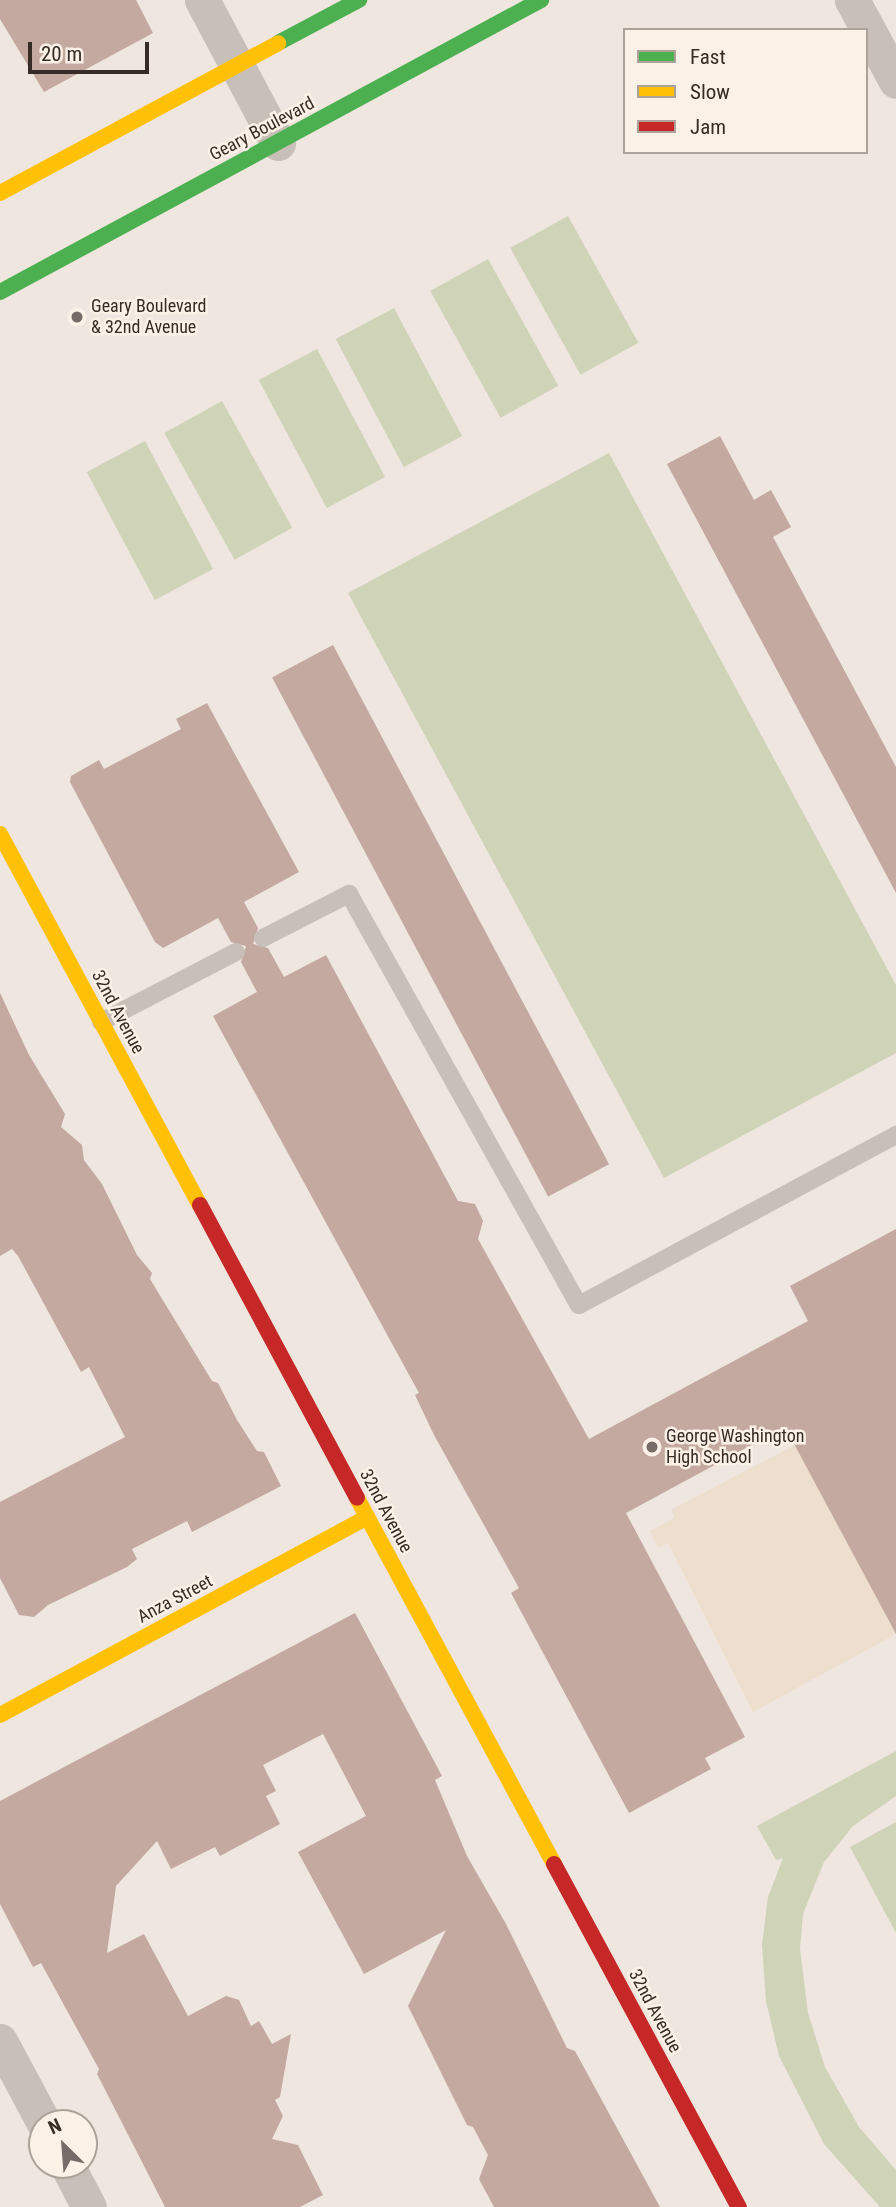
<!DOCTYPE html>
<html>
<head>
<meta charset="utf-8">
<style>
	body { margin:0 }
	#map { position:relative; width:896px; height:2207px; overflow:hidden; background:#eee6df; font-family:"Roboto Condensed",sans-serif }
	div>[style] { position:absolute }
	.green>* { inset:0; background:#cfd3b8; transform-origin:0 0 }
	.plaza>* { inset:0; background:#eddecd }
	.building>* { inset:0; background:#c3a99f; transform-origin:0 0 }
	.lane>* { height:18px; margin:-9px; padding:0 9px; transform-origin:9px; border-radius:9px; background:#c7bfb8 }
	.street>* { height:35px; margin:-17.5px; padding:0 17.5px; transform-origin:17.5px; border-radius:17.5px; background:#c7bfb8 }
	.fast>* { height:16px; margin:-8px; padding:0 8px; transform-origin:8px; border-radius:8px; background:#4caf50 }
	.slow>* { height:16px; margin:-8px; padding:0 8px; transform-origin:8px; border-radius:8px; background:#ffc107 }
	.jam>* { height:16px; margin:-8px; padding:0 8px; transform-origin:8px; border-radius:8px; background:#c62828 }
	.dots>* { width:19px; height:19px; translate:-50% -50%; box-sizing:border-box; border:4px solid #fbf1e6; border-radius:50% }
	span { translate:-50% -50%; white-space:nowrap; text-align:center; line-height:1.15; -webkit-text-stroke:5px #fbf1e6; paint-order:stroke }
	.street-label { font-size:18px; color:#372b26 }
	.poi-label { font-size:18px; color:#372b26 }
	.left { translate:0 -50%; text-align:left }
	.legend { position:absolute; left:623px; top:28px; width:245px; height:126px; box-sizing:border-box; background:#fbf1e6; border:2px solid #ada299; margin:0; padding:9px 12px; list-style:none; font-size:21px; color:#372b26 }
	.legend li { display:flex; align-items:center; gap:14px; height:35px }
	.legend b { width:35px; border:2px solid #ada299 }
	.north { position:absolute; left:28px; top:2109px; width:70px; height:70px; box-sizing:border-box; background:#fbf1e6; border:2px solid #ada299; border-radius:50%; rotate:335deg; font-size:19px; font-weight:700; line-height:28px; text-align:center; color:#372b26 }
	.north::after { content:''; display:block; margin:auto; width:24px; height:32px; background:#776c67; clip-path:polygon(50% 0,100% 100%,50% 72%,0 100%) }
	.scale { position:absolute; left:28px; top:42px; width:121px; height:32px; box-sizing:border-box; border:4px solid #372b26; border-top:0; padding-left:9px; font-size:21px; line-height:24px; white-space:nowrap; color:#372b26; -webkit-text-stroke:5px #fbf1e6; paint-order:stroke }
</style>
</head>
<body>
<div id="map">
	<div class="green">
		<div style="left:568px;top:216px;width:145px;height:66px;rotate:61deg"></div>
		<div style="left:488px;top:259px;width:145px;height:66px;rotate:61deg"></div>
		<div style="left:394px;top:308px;width:145px;height:66px;rotate:62deg"></div>
		<div style="left:317px;top:349px;width:145px;height:66px;rotate:62deg"></div>
		<div style="left:222px;top:401px;width:145px;height:66px;rotate:61deg"></div>
		<div style="left:145px;top:441px;width:145px;height:66px;rotate:62deg"></div>
		<div style="clip-path:polygon(609px 453px,896px 985px,896px 1053px,664px 1178px,348px 593px)"></div>
		<div style="clip-path:polygon(896px 1751px,896px 1796px,853px 1826px,824px 1862px,803px 1914px,800px 1949px,808px 2013px,825px 2067px,859px 2127px,896px 2170px,896px 2207px,880px 2207px,824px 2144px,779px 2056px,766px 2001px,762px 1945px,768px 1897px,783px 1858px,776px 1860px,757px 1826px)"></div>
		<div style="clip-path:polygon(896px 1822px,896px 1933px,850px 1847px)"></div>
	</div>
	<div class="plaza">
		<div style="clip-path:polygon(795px 1445px,896px 1634px,753px 1712px,668px 1543px,658px 1548px,650px 1531px,675px 1518px,671px 1510px)"></div>
	</div>
	<div class="building">
		<div style="clip-path:polygon(0 0,136px 0,153px 33px,44px 92px,0 19px)"></div>
		<div style="clip-path:polygon(720px 436px,754px 500px,771px 490px,791px 527px,773px 537px,896px 767px,896px 893px,667px 464px)"></div>
		<div style="left:333px;top:645px;width:588px;height:69px;rotate:62deg"></div>
		<div style="clip-path:polygon(207px 703px,299px 872px,244px 902px,258px 928px,253px 944px,268px 948px,284px 977px,326px 955px,458px 1201px,475px 1204px,483px 1221px,478px 1239px,589px 1439px,808px 1321px,790px 1286px,896px 1229px,896px 1634px,785px 1427px,626px 1513px,745px 1737px,705px 1758px,711px 1769px,629px 1813px,511px 1593px,519px 1588px,434px 1435px,415px 1395px,419px 1393px,213px 1016px,257px 992px,241px 962px,246px 946px,231px 942px,218px 918px,163px 948px,155px 942px,70px 782px,71px 776px,99px 760px,104px 769px,181px 729px,176px 719px)"></div>
		<div style="clip-path:polygon(0 993px,29px 1055px,65px 1114px,61px 1127px,82px 1145px,84px 1160px,102px 1184px,137px 1255px,152px 1273px,150px 1279px,212px 1381px,218px 1383px,237px 1420px,257px 1451px,264px 1452px,281px 1486px,192px 1532px,187px 1521px,132px 1549px,137px 1559px,127px 1567px,48px 1605px,34px 1617px,19px 1615px,0 1578px,0 1502px,125px 1437px,89px 1367px,81px 1372px,18px 1256px,12px 1249px,0 1256px)"></div>
		<div style="clip-path:polygon(355px 1613px,442px 1776px,435px 1780px,467px 1856px,506px 1924px,567px 2048px,575px 2051px,660px 2207px,494px 2207px,479px 2179px,488px 2155px,473px 2127px,467px 2125px,408px 2006px,446px 1930px,364px 1974px,298px 1852px,366px 1816px,323px 1734px,263px 1765px,276px 1791px,266px 1796px,280px 1824px,220px 1856px,215px 1847px,171px 1869px,157px 1841px,116px 1886px,107px 1953px,144px 1934px,188px 2016px,226px 1996px,239px 2000px,251px 2026px,259px 2021px,272px 2044px,291px 2034px,280px 2097px,275px 2100px,283px 2116px,272px 2139px,298px 2145px,323px 2195px,300px 2207px,165px 2207px,97px 2074px,99px 2069px,41px 1963px,33px 1967px,0 1904px,0 1801px)"></div>
	</div>
	<div class="lane">
		<div style="left:263px;top:938px;width:97px;rotate:-27.1deg"></div>
		<div style="left:349px;top:894px;width:471px;rotate:60.8deg"></div>
		<div style="left:579px;top:1305px;width:360px;rotate:-28.2deg"></div>
		<div style="left:101px;top:1022px;width:152px;rotate:-27.4deg"></div>
	</div>
	<div class="street">
		<div style="left:202px;top:0;width:162px;rotate:62deg"></div>
		<div style="left:852px;top:0;width:92px;rotate:61.5deg"></div>
		<div style="left:0;top:2041px;width:93px;rotate:61.8deg"></div>
		<div style="left:67px;top:2165px;width:47px;rotate:62.4deg"></div>
	</div>
	<div class="fast">
		<div style="left:278px;top:43px;width:92px;rotate:-28deg"></div>
		<div style="left:0;top:292px;width:615px;rotate:-28.36deg"></div>
	</div>
	<div class="slow">
		<div style="left:0;top:193px;width:316px;rotate:-28.3deg"></div>
		<div style="left:0;top:834px;width:421px;rotate:61.7deg"></div>
		<div style="left:357px;top:1498px;width:416px;rotate:61.7deg"></div>
		<div style="left:0;top:1715px;width:417px;rotate:-28.3deg"></div>
	</div>
	<div class="jam">
		<div style="left:200px;top:1205px;width:332px;rotate:61.8deg"></div>
		<div style="left:554px;top:1864px;width:390px;rotate:61.7deg"></div>
	</div>
	<div class="dots">
		<div style="left:77px;top:317px;background:#776c67"></div>
		<div style="left:652px;top:1447px;background:#776c67"></div>
	</div>
	<div class="street-label">
		<span style="left:262px;top:129px;rotate:-28deg">Geary Boulevard</span>
		<span style="left:118px;top:1012px;rotate:62deg">32nd Avenue</span>
		<span style="left:386px;top:1511px;rotate:62deg">32nd Avenue</span>
		<span style="left:175px;top:1599px;rotate:-28deg">Anza Street</span>
		<span style="left:655px;top:2011px;rotate:62deg">32nd Avenue</span>
	</div>
	<div class="poi-label">
		<span class="left" style="left:91px;top:317px">Geary Boulevard<br>&amp; 32nd Avenue</span>
		<span class="left" style="left:666px;top:1447px">George Washington<br>High School</span>
	</div>
	<ul class="legend">
	<li><b style="height:9px;background:#4caf50"></b>Fast</li>
	<li><b style="height:9px;background:#ffc107"></b>Slow</li>
	<li><b style="height:9px;background:#c62828"></b>Jam</li>
	</ul>
	<div class="north">N</div>
	<div class="scale">20 m</div>
</div>
</body>
</html>
